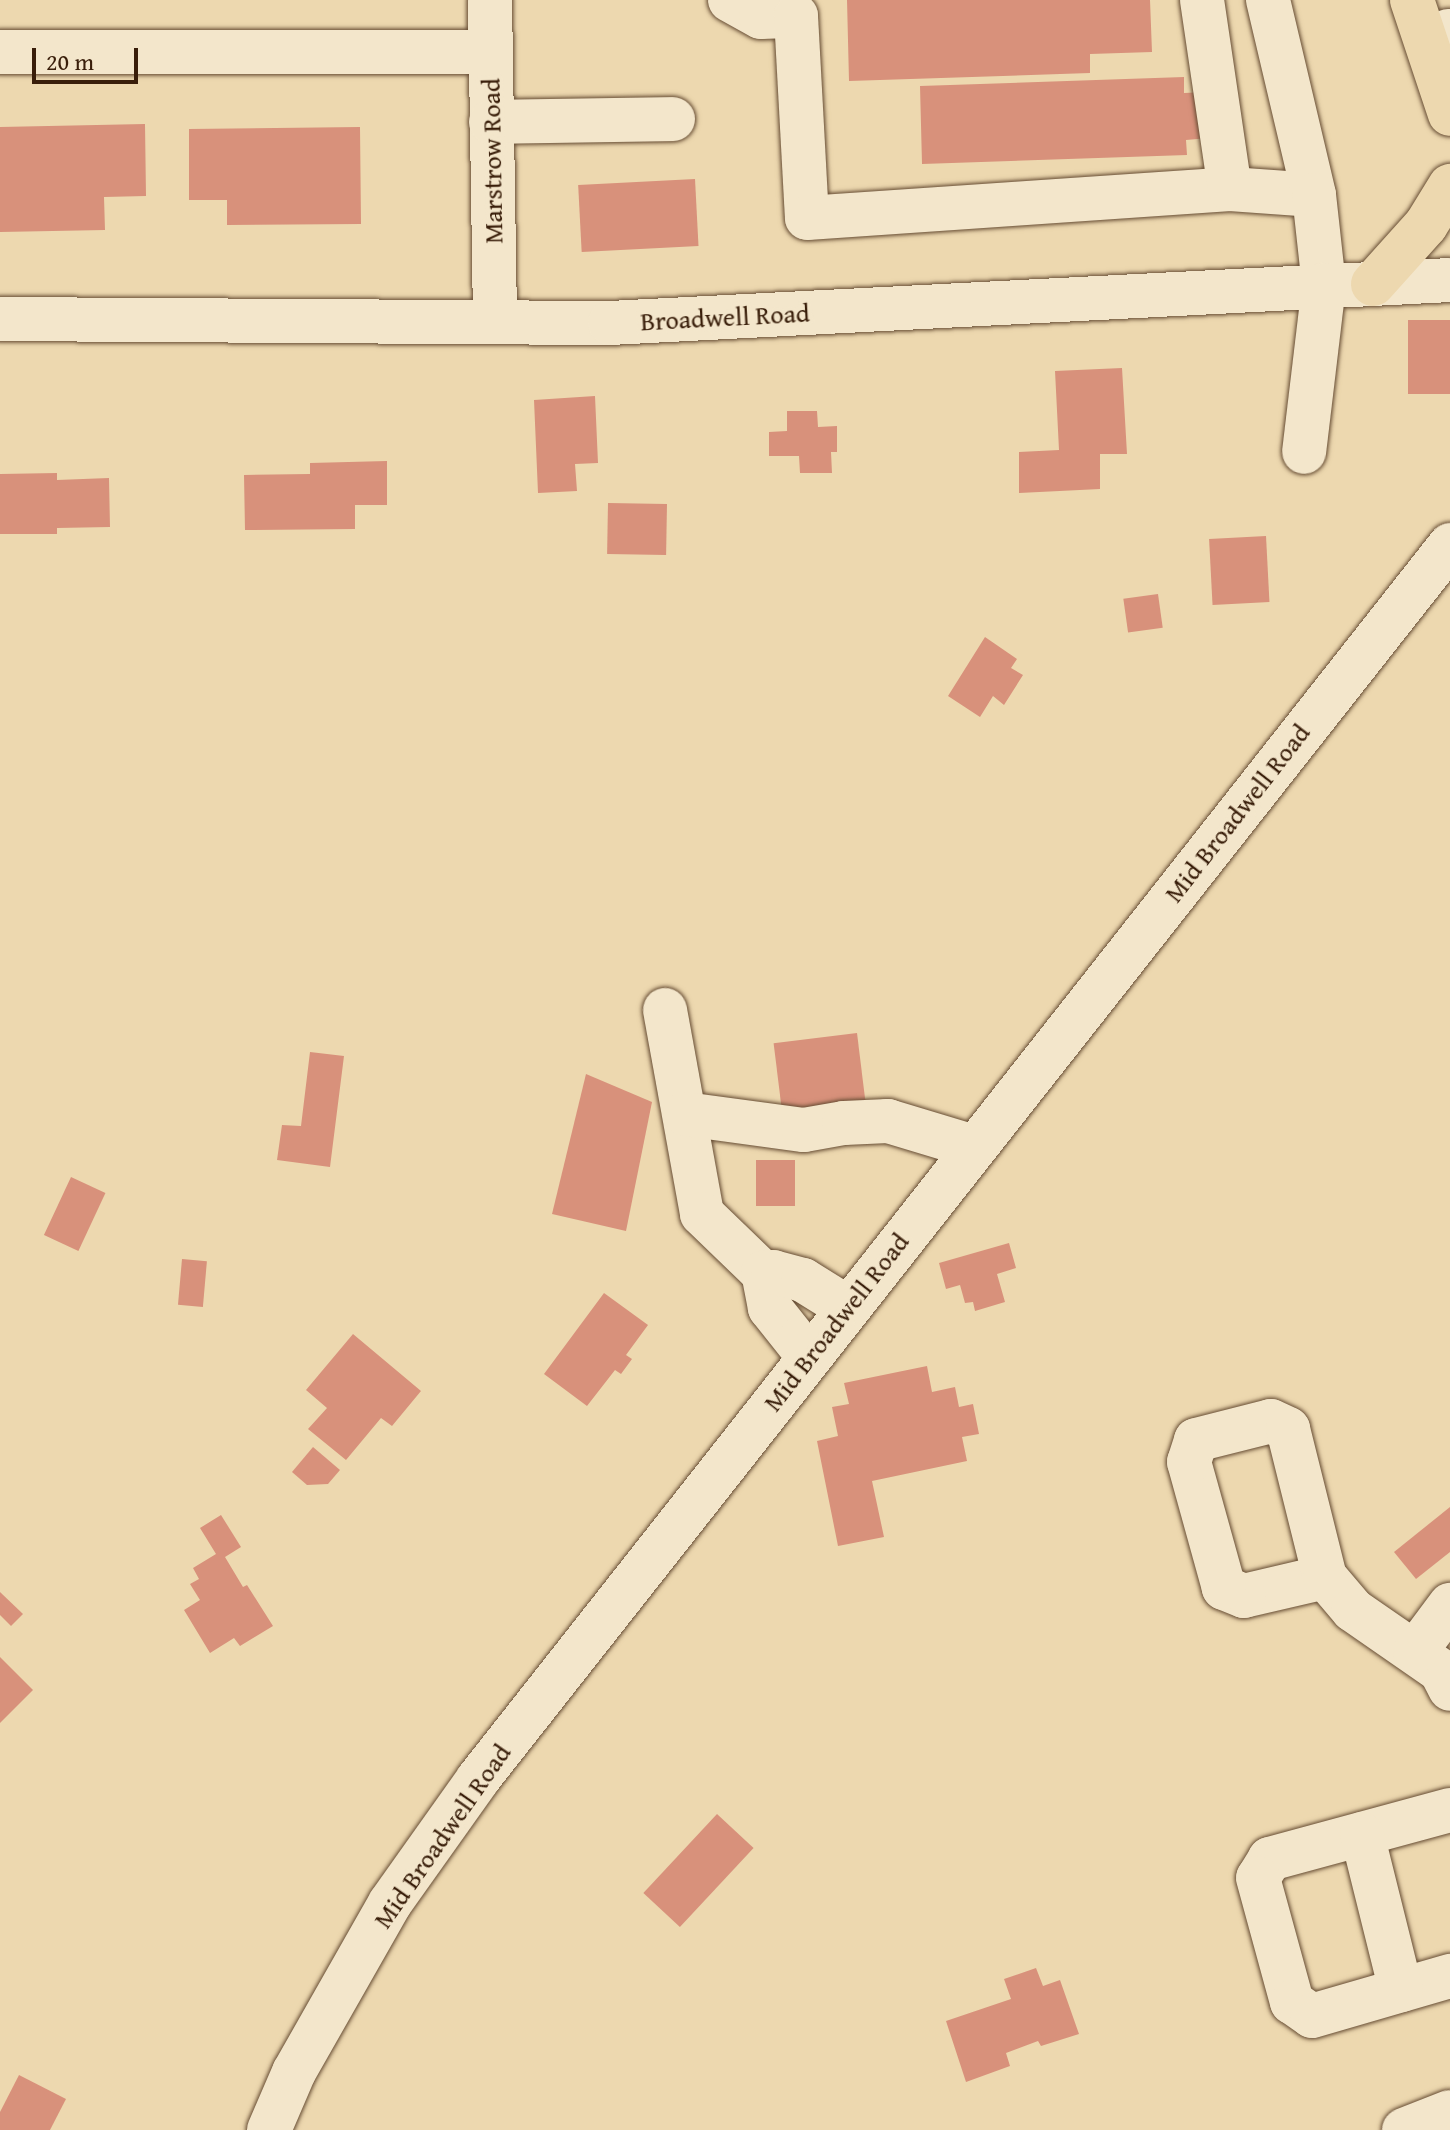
<!DOCTYPE html>
<html>
<head>
<meta charset="utf-8">
<style>
	body { margin:0 }
	#map { position:relative; width:1450px; height:2130px; overflow:hidden; background:#edd8af; font-family:"Gentium Book Plus",serif }
	div>[style] { position:absolute }
	.building>* { inset:0; background:#d8917b; transform-origin:0 0 }
	.roads { filter:drop-shadow(0 0 2px #664c33) drop-shadow(0 0 2px #664c33) }
	.minor>* { height:44px; margin:-22px; padding:0 22px; transform-origin:22px; border-radius:22px; background:#f3e6cb }
	.major>* { height:44px; margin:-22px; padding:0 22px; transform-origin:22px; border-radius:22px; background:#edd8af }
	span { translate:-50% -50%; white-space:nowrap; text-align:center; line-height:1.15; -webkit-text-stroke:8px #f3e6cb; paint-order:stroke }
	.street-label { font-size:26px; color:#391e0a }
	.scale { position:absolute; left:32px; top:48px; width:106px; height:36px; box-sizing:border-box; border:4px solid #391e0a; border-top:0; padding-left:10px; font-size:24px; line-height:28px; white-space:nowrap; color:#391e0a; -webkit-text-stroke:6px #f3e6cb; paint-order:stroke }
</style>
</head>
<body>
<div id="map">
	<div class="building">
		<div style="clip-path:polygon(847px 0,1150px 0,1152px 52px,1090px 54px,1090px 73px,849px 81px)"></div>
		<div style="clip-path:polygon(1184px 77px,1184px 93px,1207px 92px,1209px 138px,1186px 140px,1187px 155px,922px 164px,920px 86px)"></div>
		<div style="clip-path:polygon(145px 124px,146px 196px,104px 197px,105px 230px,0 232px,0 127px)"></div>
		<div style="clip-path:polygon(360px 127px,361px 224px,227px 225px,227px 200px,189px 200px,189px 129px)"></div>
		<div style="left:695px;top:179px;width:67px;height:117px;rotate:87deg"></div>
		<div style="left:1450px;top:320px;width:74px;height:42px;rotate:90deg"></div>
		<div style="clip-path:polygon(1122px 368px,1127px 454px,1100px 454px,1100px 489px,1019px 493px,1019px 452px,1059px 450px,1055px 371px)"></div>
		<div style="clip-path:polygon(595px 396px,598px 463px,575px 464px,577px 491px,538px 493px,534px 400px)"></div>
		<div style="clip-path:polygon(787px 411px,817px 411px,818px 427px,837px 426px,837px 452px,831px 452px,832px 473px,800px 473px,799px 456px,769px 456px,769px 432px,787px 431px)"></div>
		<div style="clip-path:polygon(387px 461px,387px 505px,355px 505px,355px 529px,245px 530px,244px 475px,310px 474px,310px 463px)"></div>
		<div style="clip-path:polygon(57px 473px,57px 480px,109px 478px,110px 527px,57px 528px,57px 534px,0 534px,0 474px)"></div>
		<div style="left:608px;top:503px;width:59px;height:51px;rotate:1deg"></div>
		<div style="left:1266px;top:536px;width:66px;height:57px;rotate:87deg"></div>
		<div style="left:1158px;top:594px;width:34px;height:35px;rotate:82deg"></div>
		<div style="clip-path:polygon(985px 637px,1017px 659px,1011px 668px,1023px 675px,1004px 705px,993px 696px,980px 717px,948px 696px)"></div>
		<div style="left:857px;top:1033px;width:72px;height:84px;rotate:83deg"></div>
		<div style="clip-path:polygon(310px 1052px,344px 1056px,330px 1167px,277px 1160px,282px 1125px,301px 1126px)"></div>
		<div style="clip-path:polygon(586px 1074px,652px 1102px,626px 1231px,552px 1214px)"></div>
		<div style="left:756px;top:1160px;width:39px;height:46px"></div>
		<div style="left:71px;top:1177px;width:38px;height:64px;rotate:25deg"></div>
		<div style="clip-path:polygon(1009px 1243px,1016px 1268px,997px 1274px,1005px 1302px,975px 1311px,973px 1302px,965px 1303px,960px 1285px,946px 1289px,939px 1263px)"></div>
		<div style="left:182px;top:1259px;width:25px;height:46px;rotate:5deg"></div>
		<div style="clip-path:polygon(604px 1293px,648px 1325px,626px 1355px,632px 1359px,621px 1374px,615px 1370px,587px 1406px,544px 1374px)"></div>
		<div style="clip-path:polygon(353px 1334px,421px 1391px,392px 1426px,381px 1418px,346px 1460px,308px 1429px,327px 1408px,306px 1390px)"></div>
		<div style="clip-path:polygon(927px 1366px,932px 1392px,955px 1387px,959px 1407px,973px 1404px,979px 1434px,962px 1437px,967px 1461px,872px 1481px,884px 1537px,838px 1546px,817px 1441px,838px 1436px,832px 1407px,849px 1404px,844px 1383px)"></div>
		<div style="clip-path:polygon(313px 1447px,340px 1470px,328px 1484px,307px 1485px,292px 1472px)"></div>
		<div style="clip-path:polygon(1450px 1507px,1450px 1552px,1416px 1579px,1394px 1552px)"></div>
		<div style="clip-path:polygon(221px 1515px,241px 1547px,225px 1557px,243px 1587px,247px 1585px,273px 1626px,240px 1646px,234px 1638px,210px 1653px,184px 1610px,200px 1600px,190px 1584px,199px 1579px,193px 1568px,216px 1554px,200px 1528px)"></div>
		<div style="clip-path:polygon(0 1592px,23px 1614px,11px 1626px,0 1615px)"></div>
		<div style="clip-path:polygon(0 1657px,33px 1690px,0 1723px)"></div>
		<div style="left:717px;top:1814px;width:50px;height:108px;rotate:43deg"></div>
		<div style="clip-path:polygon(1036px 1968px,1043px 1986px,1060px 1980px,1079px 2034px,1041px 2046px,1038px 2041px,1006px 2053px,1010px 2066px,966px 2082px,946px 2021px,1011px 1999px,1004px 1979px)"></div>
		<div style="clip-path:polygon(19px 2075px,66px 2099px,50px 2130px,0 2130px,0 2112px)"></div>
	</div>
	<div class="roads">
		<div class="minor">
			<div style="left:490px;top:0;width:322px;rotate:89.1deg"></div>
			<div style="left:730px;top:0;width:35px;rotate:29deg"></div>
			<div style="left:761px;top:17px;width:35px;rotate:-2deg"></div>
			<div style="left:796px;top:16px;width:202px;rotate:86.9deg"></div>
			<div style="left:807px;top:218px;width:424px;rotate:-3.9deg"></div>
			<div style="left:1230px;top:189px;width:84px;rotate:4.1deg"></div>
			<div style="left:1202px;top:0;width:191px;rotate:81.6deg"></div>
			<div style="left:1268px;top:0;width:200px;rotate:76.7deg"></div>
			<div style="left:1314px;top:195px;width:91px;rotate:83.7deg"></div>
			<div style="left:1324px;top:285px;width:168px;rotate:96.8deg"></div>
			<div style="left:1448px;top:31px;width:2px"></div>
			<div style="left:0;top:52px;width:491px"></div>
			<div style="left:491px;top:122px;width:182px;rotate:-0.9deg"></div>
			<div style="left:0;top:319px;width:610px;rotate:0.38deg"></div>
			<div style="left:610px;top:323px;width:841px;rotate:-2.93deg"></div>
			<div style="left:665px;top:1010px;width:207px;rotate:79.7deg"></div>
			<div style="left:702px;top:1214px;width:85px;rotate:44deg"></div>
			<div style="left:685px;top:1114px;width:120px;rotate:7.7deg"></div>
			<div style="left:804px;top:1130px;width:41px;rotate:-9.9deg"></div>
			<div style="left:844px;top:1123px;width:44px;rotate:-2.6deg"></div>
			<div style="left:888px;top:1121px;width:90px;rotate:16.8deg"></div>
			<div style="left:809px;top:1357px;width:63px;rotate:-128.5deg"></div>
			<div style="left:770px;top:1308px;width:36px;rotate:-101deg"></div>
			<div style="left:763px;top:1273px;width:10px;rotate:-6deg"></div>
			<div style="left:773px;top:1272px;width:31px;rotate:15deg"></div>
			<div style="left:803px;top:1280px;width:53px;rotate:31.9deg"></div>
			<div style="left:1325px;top:1577px;width:83px;rotate:166.8deg"></div>
			<div style="left:1244px;top:1596px;width:22px;rotate:-158deg"></div>
			<div style="left:1224px;top:1588px;width:131px;rotate:-105.5deg"></div>
			<div style="left:1189px;top:1462px;width:23px;rotate:-72deg"></div>
			<div style="left:1196px;top:1440px;width:77px;rotate:-14.2deg"></div>
			<div style="left:1271px;top:1421px;width:19px;rotate:25deg"></div>
			<div style="left:1288px;top:1429px;width:153px;rotate:76deg"></div>
			<div style="left:1325px;top:1577px;width:43px;rotate:49.7deg"></div>
			<div style="left:1353px;top:1610px;width:107px;rotate:34.7deg"></div>
			<div style="left:1441px;top:1671px;width:20px;rotate:63deg"></div>
			<div style="left:1415px;top:1652px;width:59px;rotate:-53.3deg"></div>
			<div style="left:1450px;top:1810px;width:187px;rotate:164.8deg"></div>
			<div style="left:1270px;top:1859px;width:22px;rotate:122deg"></div>
			<div style="left:1258px;top:1878px;width:129px;rotate:74.7deg"></div>
			<div style="left:1292px;top:2002px;width:24px;rotate:35deg"></div>
			<div style="left:1312px;top:2016px;width:144px;rotate:-16.2deg"></div>
			<div style="left:1362px;top:1834px;width:161px;rotate:76deg"></div>
			<div style="left:269px;top:2130px;width:63px;rotate:-66.7deg"></div>
			<div style="left:294px;top:2072px;width:194px;rotate:-60.4deg"></div>
			<div style="left:390px;top:1903px;width:152px;rotate:-54.6deg"></div>
			<div style="left:478px;top:1779px;width:1571px;rotate:-51.77deg"></div>
			<div style="left:1404px;top:2130px;width:49px;rotate:-21.4deg"></div>
		</div>
		<div class="major">
			<div style="left:1412px;top:0;width:120px;rotate:71.6deg"></div>
			<div style="left:1373px;top:284px;width:79px;rotate:-48.1deg"></div>
			<div style="left:1426px;top:225px;width:46px;rotate:-58.4deg"></div>
		</div>
	</div>
	<div class="street-label">
		<span style="left:492px;top:161px;rotate:-91deg">Marstrow Road</span>
		<span style="left:725px;top:317px;rotate:-3deg">Broadwell Road</span>
		<span style="left:1237px;top:813px;rotate:-52deg">Mid Broadwell Road</span>
		<span style="left:836px;top:1322px;rotate:-52deg">Mid Broadwell Road</span>
		<span style="left:442px;top:1836px;rotate:-55deg">Mid Broadwell Road</span>
	</div>
	<div class="scale">20 m</div>
</div>
</body>
</html>
